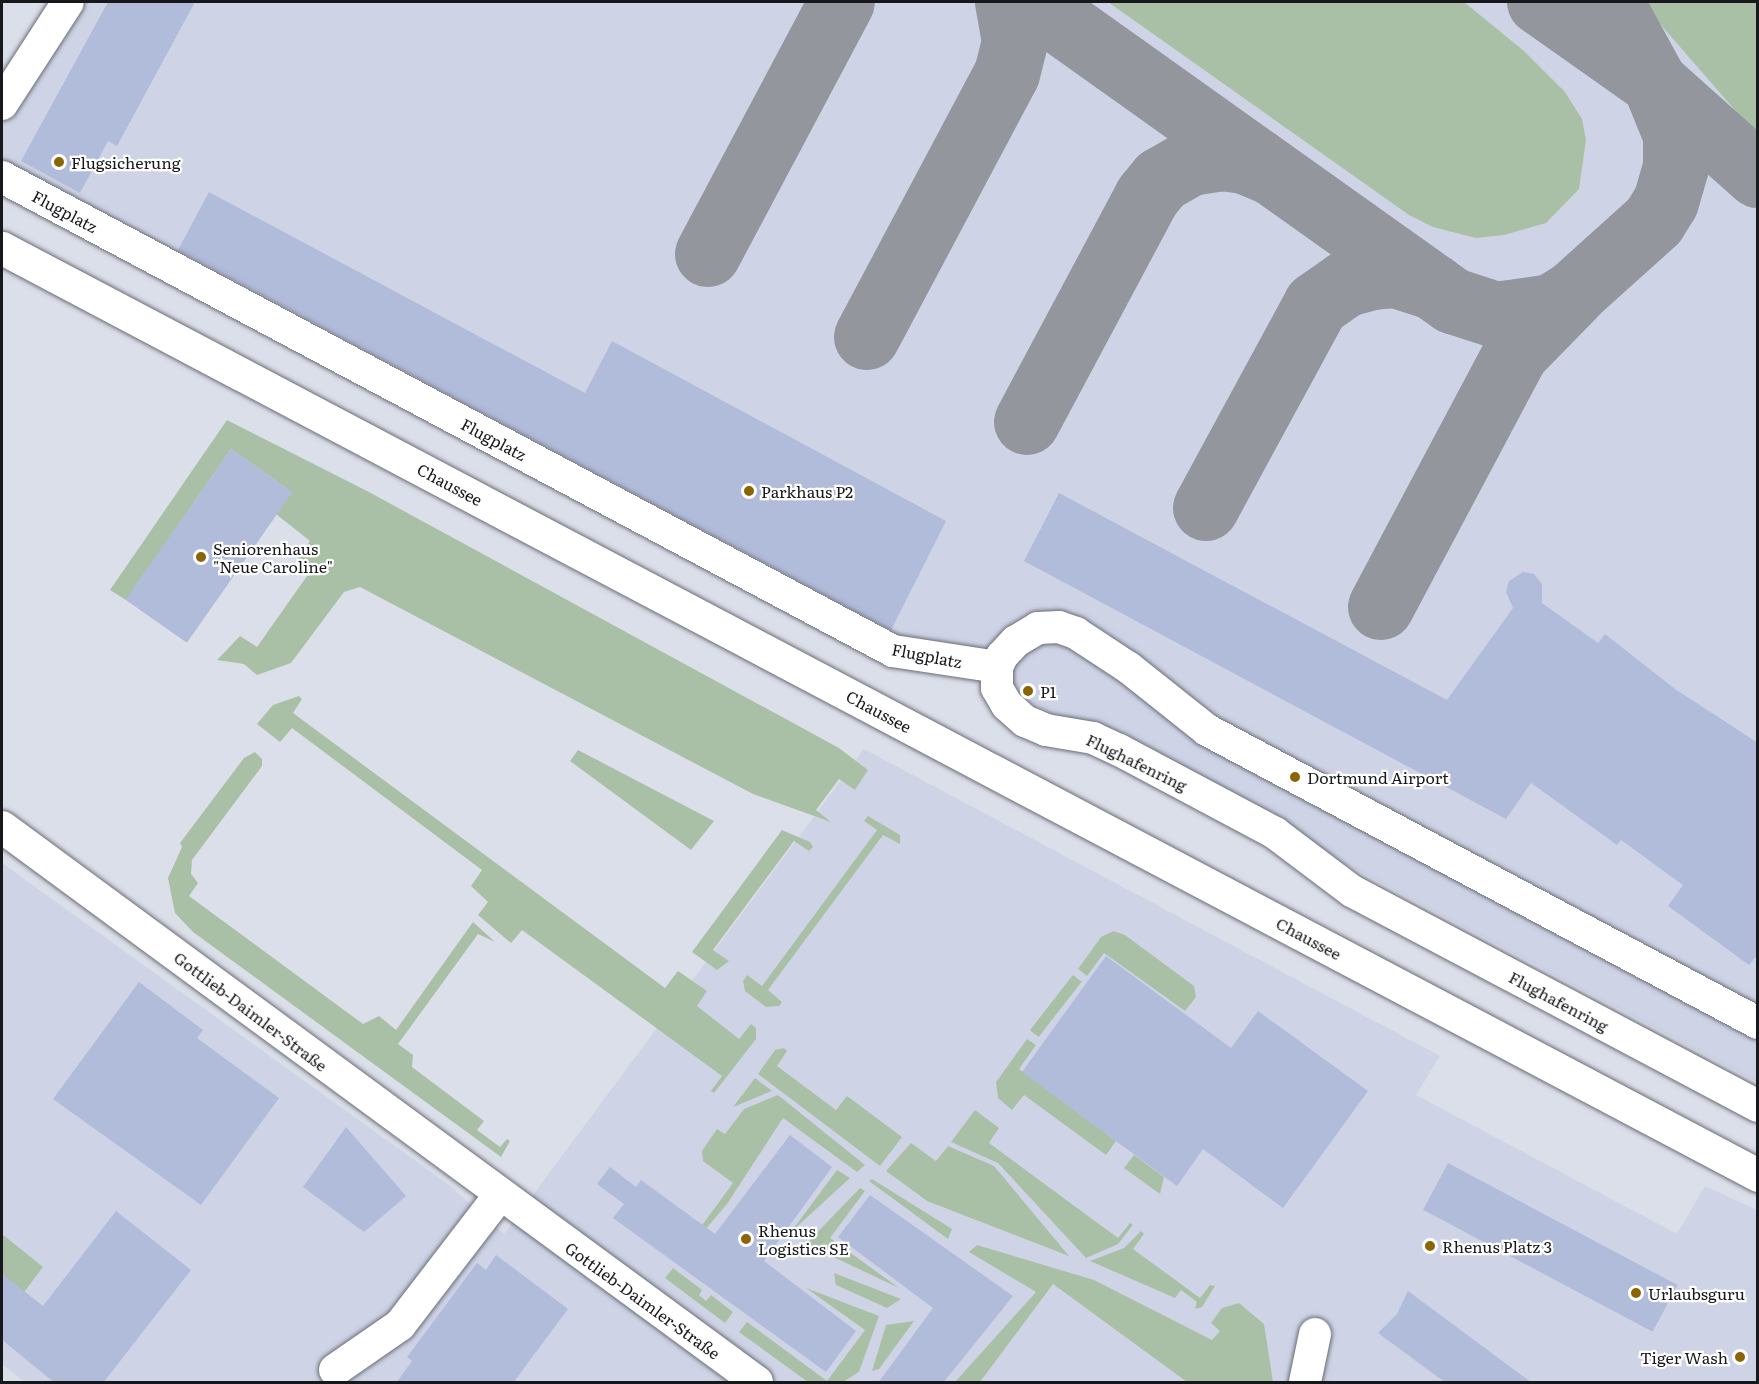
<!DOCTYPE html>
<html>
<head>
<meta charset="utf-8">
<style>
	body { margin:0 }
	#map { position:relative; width:1759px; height:1384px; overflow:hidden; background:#dbdfe9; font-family:Literata,serif }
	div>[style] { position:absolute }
	.built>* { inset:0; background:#ced4e6 }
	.green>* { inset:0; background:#aac0a6; transform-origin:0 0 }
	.taxiway>* { height:66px; margin:-33px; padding:0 33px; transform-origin:33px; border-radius:33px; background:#94969e }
	.building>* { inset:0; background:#b1bbda; transform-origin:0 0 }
	.roads { filter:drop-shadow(0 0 2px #6a6d77) drop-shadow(0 0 2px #6a6d77) }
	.minor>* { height:32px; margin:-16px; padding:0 16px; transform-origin:16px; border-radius:16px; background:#fff }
	.major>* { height:33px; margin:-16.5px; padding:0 16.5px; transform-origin:16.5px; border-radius:16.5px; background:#fff }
	.dots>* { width:16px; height:16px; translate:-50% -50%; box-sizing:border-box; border:3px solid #fff; border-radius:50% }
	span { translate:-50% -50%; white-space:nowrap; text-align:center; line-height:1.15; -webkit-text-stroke:4.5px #fff; paint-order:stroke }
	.poi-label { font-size:16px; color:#17181b }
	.left { translate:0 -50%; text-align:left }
	.right { translate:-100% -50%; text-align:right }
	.street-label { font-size:16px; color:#17181b }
	.frame { position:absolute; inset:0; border:3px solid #17181b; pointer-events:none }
</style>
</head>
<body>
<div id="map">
	<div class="built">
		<div style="clip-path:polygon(66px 2px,1757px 2px,1757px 1082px,1283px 831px,982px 678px,893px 651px,2px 167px,2px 107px)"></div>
		<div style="clip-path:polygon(864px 749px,1440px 1056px,1416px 1095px,1677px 1234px,1705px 1186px,1757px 1210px,1757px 1382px,25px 1382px,2px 1364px,2px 863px,449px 1185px,504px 1234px)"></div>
	</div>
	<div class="green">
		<div style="clip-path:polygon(1108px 2px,1464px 2px,1524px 51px,1565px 92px,1582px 119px,1586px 140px,1579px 189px,1546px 223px,1504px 235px,1476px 238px,1433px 227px,1409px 215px)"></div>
		<div style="clip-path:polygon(1641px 2px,1757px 2px,1757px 134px,1747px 124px)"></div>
		<div style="clip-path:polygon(227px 420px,367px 491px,839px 748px,868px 770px,855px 790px,839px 779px,816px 810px,831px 822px,753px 794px,360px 587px,344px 592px,291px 663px,257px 675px,244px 664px,217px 660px,240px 636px,257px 647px,312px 569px,298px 559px,310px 541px,276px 514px,292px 492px,231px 449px,126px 600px,110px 590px)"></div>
		<div style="clip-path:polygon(299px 696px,302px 699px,293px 713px,665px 988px,678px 971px,707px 991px,697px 1006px,739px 1039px,751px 1024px,756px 1028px,756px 1039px,714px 1093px,711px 1091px,722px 1076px,522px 930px,511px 943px,478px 915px,488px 902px,471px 886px,482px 870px,292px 728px,280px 742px,257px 724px,273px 705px)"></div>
		<div style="clip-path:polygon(578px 750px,714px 821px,691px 850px,570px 761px)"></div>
		<div style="clip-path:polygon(255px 752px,262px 759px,262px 766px,192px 860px,191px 874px,198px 883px,189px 896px,363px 1024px,379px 1016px,396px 1030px,473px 922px,495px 942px,478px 934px,398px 1044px,413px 1055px,412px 1067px,484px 1121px,477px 1130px,500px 1147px,507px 1139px,510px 1141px,501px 1157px,193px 932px,175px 913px,168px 878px,182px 847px,180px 843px,244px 758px)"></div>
		<div style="clip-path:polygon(868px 816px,900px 835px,900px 844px,883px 835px,768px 990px,782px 1002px,779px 1006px,766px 1007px,745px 991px,743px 981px,747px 975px,762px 986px,877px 830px,864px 821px)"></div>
		<div style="clip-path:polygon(782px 830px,810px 842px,813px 847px,809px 851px,794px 841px,713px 950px,729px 961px,717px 970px,692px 952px)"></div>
		<div style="clip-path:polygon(1114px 931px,1125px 935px,1194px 986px,1196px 997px,1185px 1011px,1104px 953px,1087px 976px,1078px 969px,1101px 937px)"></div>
		<div style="left:1073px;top:975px;width:11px;height:70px;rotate:38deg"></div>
		<div style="clip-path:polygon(1027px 1039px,1036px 1045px,1019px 1069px,1116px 1141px,1106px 1155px,1024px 1095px,1012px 1110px,998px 1098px,996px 1082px)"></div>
		<div style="clip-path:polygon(784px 1048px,787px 1051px,777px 1066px,836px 1110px,847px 1096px,902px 1137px,880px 1166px,758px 1074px,775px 1050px)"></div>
		<div style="clip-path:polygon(755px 1078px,772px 1091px,733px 1107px)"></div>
		<div style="clip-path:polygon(778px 1095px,865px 1165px,857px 1172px,783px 1118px,727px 1204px,704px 1231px,700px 1228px,733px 1183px,703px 1161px,702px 1151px,717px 1129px,725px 1134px,744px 1109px)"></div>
		<div style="clip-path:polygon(975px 1110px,999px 1128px,989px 1143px,1118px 1238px,1130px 1223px,1133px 1225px,1118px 1244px,1086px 1258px,998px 1163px,951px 1142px)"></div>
		<div style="clip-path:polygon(911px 1143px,936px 1161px,948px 1146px,994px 1166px,1069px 1256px,927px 1201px,886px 1171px)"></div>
		<div style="clip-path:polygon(1134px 1155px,1164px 1177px,1160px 1194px,1124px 1168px)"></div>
		<div style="clip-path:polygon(837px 1170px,850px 1178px,791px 1232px)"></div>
		<div style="clip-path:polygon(872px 1179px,952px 1229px,948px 1239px,869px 1181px)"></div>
		<div style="clip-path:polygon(860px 1188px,865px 1191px,830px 1238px,899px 1288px,806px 1244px)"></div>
		<div style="clip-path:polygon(1141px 1231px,1144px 1234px,1133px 1249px,1200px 1298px,1210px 1285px,1215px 1286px,1202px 1307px,1195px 1309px,1197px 1302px,1181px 1290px,1175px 1298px,1090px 1261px,1124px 1248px)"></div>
		<div style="clip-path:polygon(2px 1234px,43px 1267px,24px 1292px,2px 1274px)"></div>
		<div style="clip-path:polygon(977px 1245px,1094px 1280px,1212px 1340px,1220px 1331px,1211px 1323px,1222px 1308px,1239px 1303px,1264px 1324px,1273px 1382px,1187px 1382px,1053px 1284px,980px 1382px,955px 1382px,1036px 1292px,969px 1252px)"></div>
		<div style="clip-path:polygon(673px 1268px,702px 1290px,699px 1295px,706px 1301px,711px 1295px,733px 1312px,725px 1323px,665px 1278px)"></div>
		<div style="clip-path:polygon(834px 1273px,901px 1299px,887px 1308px,836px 1285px)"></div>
		<div style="clip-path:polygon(806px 1288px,879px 1316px,859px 1372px,843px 1382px,808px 1382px,739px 1332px,747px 1322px,827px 1381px,865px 1330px)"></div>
		<div style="clip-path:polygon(914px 1321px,879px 1369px,872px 1371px,886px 1325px)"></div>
	</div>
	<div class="taxiway">
		<div style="left:1033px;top:2px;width:516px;rotate:35.45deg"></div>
		<div style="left:1453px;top:301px;width:45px;rotate:18deg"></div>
		<div style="left:1496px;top:315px;width:57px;rotate:-8.1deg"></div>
		<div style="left:1552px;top:307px;width:25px;rotate:-32deg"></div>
		<div style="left:1573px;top:294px;width:109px;rotate:-42deg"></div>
		<div style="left:1654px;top:221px;width:22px;rotate:-58deg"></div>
		<div style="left:1666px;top:202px;width:36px;rotate:-74deg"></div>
		<div style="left:1676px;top:167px;width:32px;rotate:-90deg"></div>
		<div style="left:1676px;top:135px;width:56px;rotate:-112deg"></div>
		<div style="left:1655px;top:83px;width:71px;rotate:-118.7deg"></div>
		<div style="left:1540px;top:2px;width:141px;rotate:35.2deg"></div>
		<div style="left:1655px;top:83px;width:138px;rotate:41.8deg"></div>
		<div style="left:708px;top:254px;width:285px;rotate:-62deg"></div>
		<div style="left:867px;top:337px;width:298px;rotate:-62deg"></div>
		<div style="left:1007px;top:74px;width:33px;rotate:-76deg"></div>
		<div style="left:1015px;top:42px;width:41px;rotate:-99.9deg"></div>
		<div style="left:1027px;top:422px;width:255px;rotate:-61.9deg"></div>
		<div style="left:1147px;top:197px;width:22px;rotate:-51deg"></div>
		<div style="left:1161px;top:180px;width:34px;rotate:-30deg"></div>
		<div style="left:1191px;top:163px;width:30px;rotate:-9deg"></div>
		<div style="left:1221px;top:158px;width:24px;rotate:7deg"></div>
		<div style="left:1245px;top:161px;width:28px;rotate:23deg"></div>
		<div style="left:1206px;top:508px;width:231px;rotate:-61.5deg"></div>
		<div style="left:1316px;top:305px;width:37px;rotate:-35deg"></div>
		<div style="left:1346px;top:284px;width:28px;rotate:-15deg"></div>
		<div style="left:1373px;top:277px;width:23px;rotate:-5deg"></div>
		<div style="left:1396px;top:275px;width:40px;rotate:18deg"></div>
		<div style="left:1381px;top:607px;width:288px;rotate:-62deg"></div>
		<div style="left:1516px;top:353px;width:81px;rotate:-45.5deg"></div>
	</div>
	<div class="building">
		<div style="clip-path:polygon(108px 2px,195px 2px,117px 146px,108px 141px,80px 193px,21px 161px)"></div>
		<div style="clip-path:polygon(209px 192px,585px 393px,612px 341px,946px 521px,891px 630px,178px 250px)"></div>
		<div style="left:231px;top:449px;width:75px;height:184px;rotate:35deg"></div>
		<div style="clip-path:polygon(1059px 493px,1447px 700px,1513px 608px,1506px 592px,1509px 581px,1523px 572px,1534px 574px,1542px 584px,1542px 603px,1598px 643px,1605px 634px,1675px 689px,1758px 743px,1758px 954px,1749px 965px,1668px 906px,1683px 885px,1621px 840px,1617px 845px,1531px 783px,1506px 819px,1024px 561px)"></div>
		<div style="clip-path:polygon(1106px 956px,1231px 1048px,1258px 1011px,1368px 1091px,1283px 1208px,1203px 1149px,1177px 1186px,1022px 1072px)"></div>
		<div style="clip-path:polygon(139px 982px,203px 1030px,197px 1038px,279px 1098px,201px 1205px,53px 1099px)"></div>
		<div style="clip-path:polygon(346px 1127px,406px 1196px,364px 1232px,303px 1187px)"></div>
		<div style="clip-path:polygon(790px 1135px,832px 1167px,764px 1261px,856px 1331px,826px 1372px,613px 1218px,624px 1204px,597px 1184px,610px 1167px,636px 1187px,641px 1180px,715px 1234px)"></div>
		<div style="left:1448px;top:1163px;width:260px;height:53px;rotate:28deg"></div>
		<div style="clip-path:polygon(870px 1195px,1013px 1296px,943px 1383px,878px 1383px,933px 1308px,838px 1237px)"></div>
		<div style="clip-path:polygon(116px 1211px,191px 1270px,103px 1383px,55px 1383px,2px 1340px,2px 1274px,43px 1306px)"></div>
		<div style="clip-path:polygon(496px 1255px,568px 1309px,513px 1383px,396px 1383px,412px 1361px,407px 1357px,477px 1263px,486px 1270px)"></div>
		<div style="clip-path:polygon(1408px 1291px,1532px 1383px,1446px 1383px,1378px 1333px,1397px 1314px)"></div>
	</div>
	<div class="roads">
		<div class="minor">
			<div style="left:2px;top:104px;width:121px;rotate:-57.1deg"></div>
			<div style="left:2px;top:177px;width:1009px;rotate:28.01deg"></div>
			<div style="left:893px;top:651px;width:105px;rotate:8.7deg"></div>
			<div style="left:2px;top:827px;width:937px;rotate:36.32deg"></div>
			<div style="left:1758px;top:1023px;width:624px;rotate:-152deg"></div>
			<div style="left:1207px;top:730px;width:100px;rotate:-141.5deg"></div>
			<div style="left:1129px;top:668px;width:64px;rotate:-146.6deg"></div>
			<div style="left:1076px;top:633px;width:18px;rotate:-161deg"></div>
			<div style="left:1059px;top:627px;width:21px;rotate:177deg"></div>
			<div style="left:1038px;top:628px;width:26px;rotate:149deg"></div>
			<div style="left:1016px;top:641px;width:21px;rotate:133deg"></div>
			<div style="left:1002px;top:656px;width:12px;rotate:114deg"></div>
			<div style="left:997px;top:667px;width:21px;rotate:90deg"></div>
			<div style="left:997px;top:688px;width:20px;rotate:60deg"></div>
			<div style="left:1007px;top:705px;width:24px;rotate:42deg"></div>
			<div style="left:1025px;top:721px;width:23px;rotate:23deg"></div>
			<div style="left:1046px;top:730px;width:48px;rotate:9.7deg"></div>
			<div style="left:1093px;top:738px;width:29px;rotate:25deg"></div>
			<div style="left:1119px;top:750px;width:177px;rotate:28deg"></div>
			<div style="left:1275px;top:833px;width:96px;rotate:37deg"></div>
			<div style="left:1352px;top:891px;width:459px;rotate:27.9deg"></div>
			<div style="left:335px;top:1370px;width:79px;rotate:-34.7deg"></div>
			<div style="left:400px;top:1325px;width:163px;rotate:-52.5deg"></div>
			<div style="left:1305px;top:1382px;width:49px;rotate:-78.2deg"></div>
		</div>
		<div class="major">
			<div style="left:2px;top:248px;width:1986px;rotate:27.83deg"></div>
		</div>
	</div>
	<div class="dots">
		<div style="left:59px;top:162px;background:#8b6404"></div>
		<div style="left:749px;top:491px;background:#8b6404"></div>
		<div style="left:201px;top:557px;background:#8b6404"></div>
		<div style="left:1028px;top:691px;background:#8b6404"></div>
		<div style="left:1295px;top:777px;background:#8b6404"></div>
		<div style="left:746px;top:1239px;background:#8b6404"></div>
		<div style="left:1430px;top:1246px;background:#8b6404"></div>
		<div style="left:1636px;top:1293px;background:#8b6404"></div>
		<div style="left:1740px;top:1357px;background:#8b6404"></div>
	</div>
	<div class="poi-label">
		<span class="left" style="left:71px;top:162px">Flugsicherung</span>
		<span class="left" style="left:761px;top:491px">Parkhaus P2</span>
		<span class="left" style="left:213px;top:557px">Seniorenhaus<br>"Neue Caroline"</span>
		<span class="left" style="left:1040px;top:691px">P1</span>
		<span class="left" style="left:1307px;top:777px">Dortmund Airport</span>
		<span class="left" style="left:758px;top:1239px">Rhenus<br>Logistics SE</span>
		<span class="left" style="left:1442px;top:1246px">Rhenus Platz 3</span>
		<span class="left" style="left:1648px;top:1293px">Urlaubsguru</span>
		<span class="right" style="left:1728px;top:1357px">Tiger Wash</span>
	</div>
	<div class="street-label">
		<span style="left:65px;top:211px;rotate:28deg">Flugplatz</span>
		<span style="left:494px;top:439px;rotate:28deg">Flugplatz</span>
		<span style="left:450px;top:484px;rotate:28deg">Chaussee</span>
		<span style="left:927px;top:655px;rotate:11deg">Flugplatz</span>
		<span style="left:879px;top:711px;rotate:28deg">Chaussee</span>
		<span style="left:1137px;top:762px;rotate:26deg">Flughafenring</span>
		<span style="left:1309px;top:938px;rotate:28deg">Chaussee</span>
		<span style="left:1559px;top:1001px;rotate:28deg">Flughafenring</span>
		<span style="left:251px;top:1011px;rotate:37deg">Gottlieb-Daimler-Straße</span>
		<span style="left:643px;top:1300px;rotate:36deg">Gottlieb-Daimler-Straße</span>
	</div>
	<div class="frame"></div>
</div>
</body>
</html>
